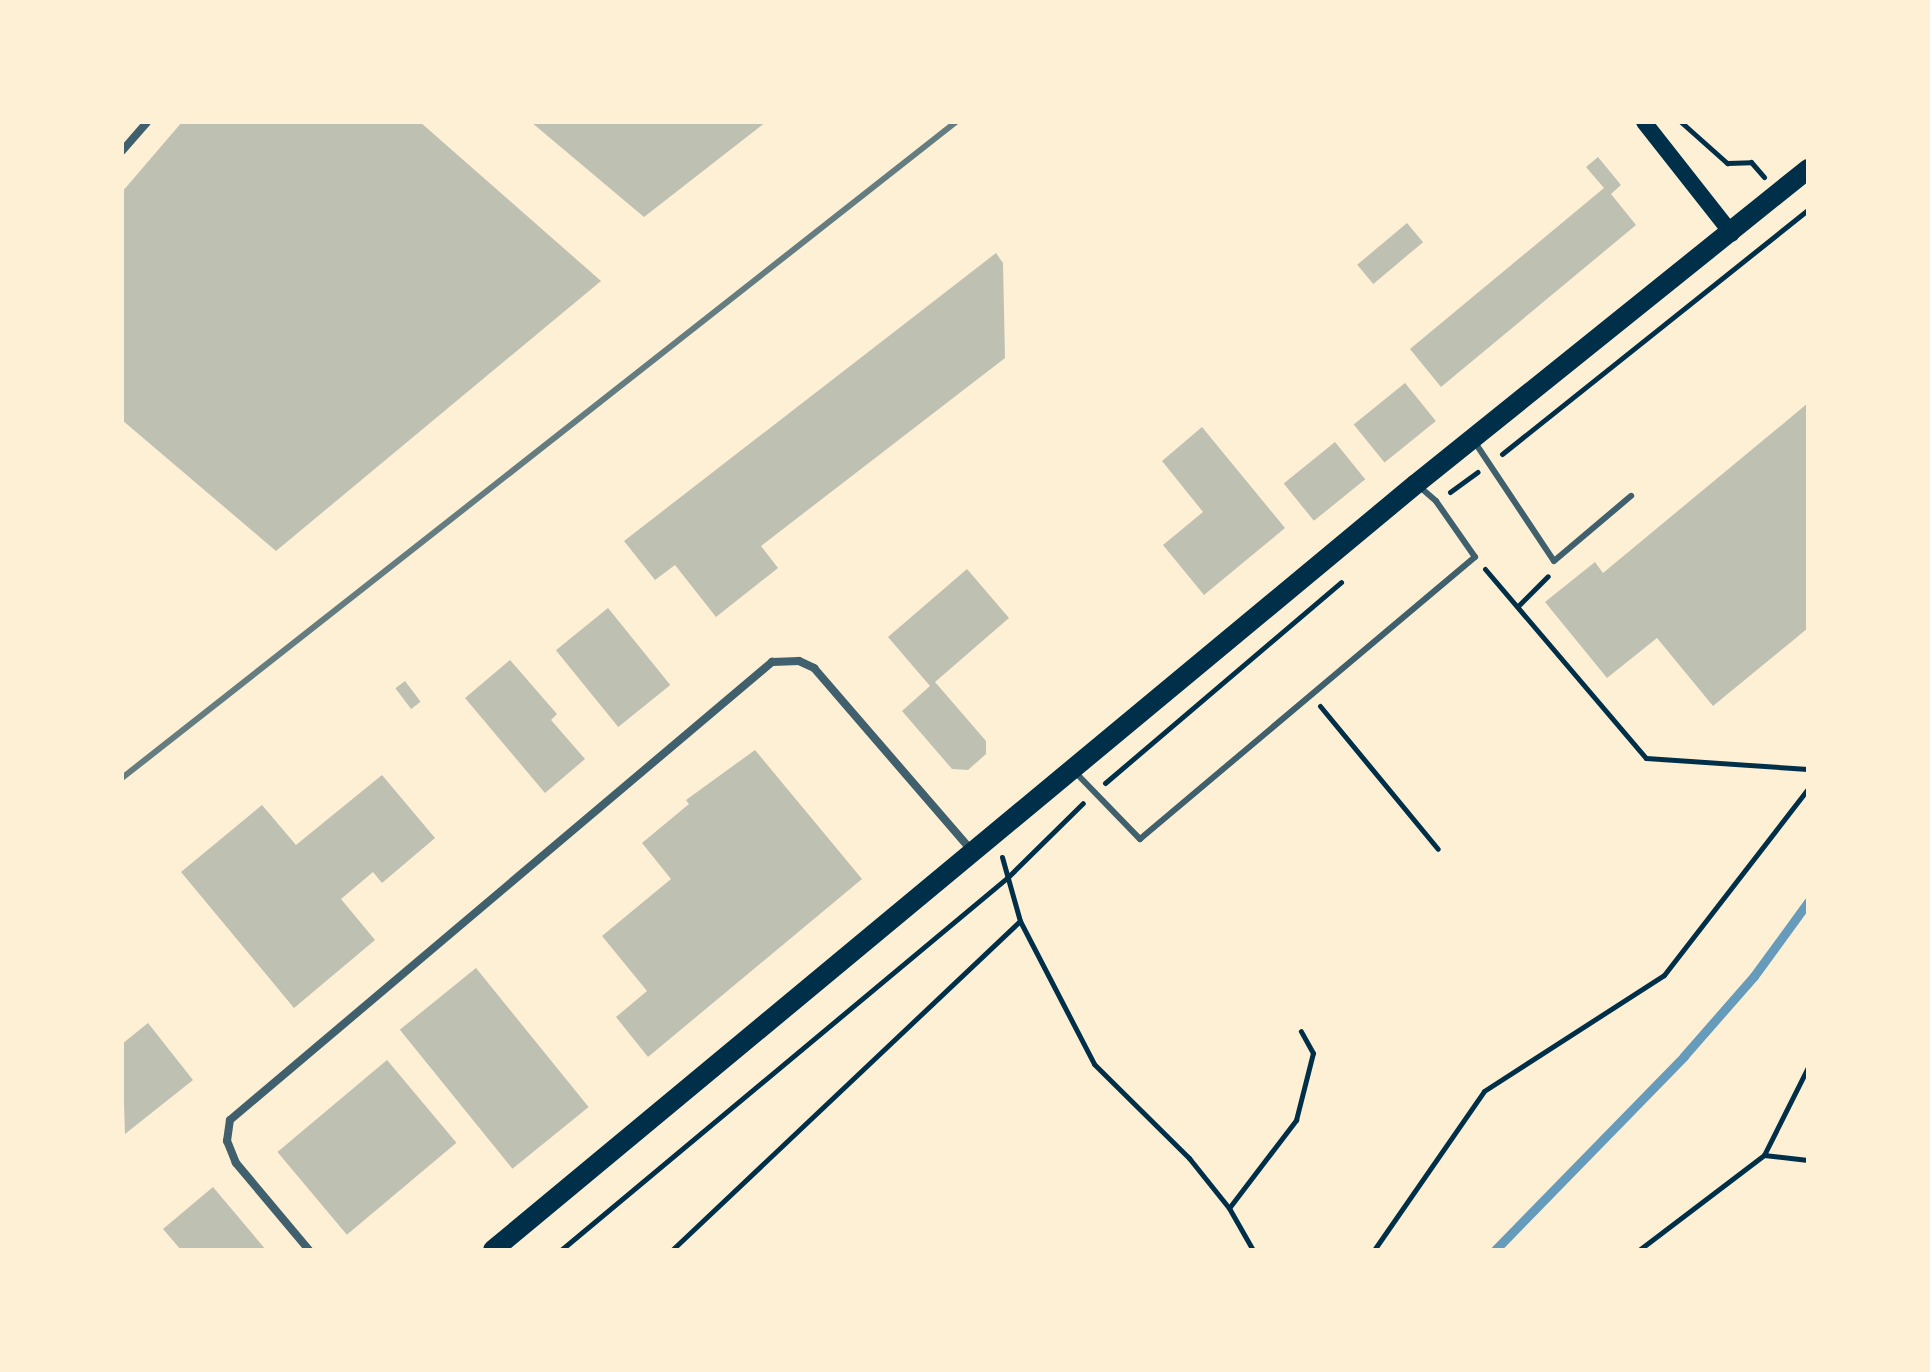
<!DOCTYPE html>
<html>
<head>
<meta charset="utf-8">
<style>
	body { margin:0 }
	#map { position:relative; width:1930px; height:1372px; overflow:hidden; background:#fdf0d5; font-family:Mulish,sans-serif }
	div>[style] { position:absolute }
	.stream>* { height:9px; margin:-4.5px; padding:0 4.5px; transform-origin:4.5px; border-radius:4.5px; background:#669bbc }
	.building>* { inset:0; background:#bec0b2; transform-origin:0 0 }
	.path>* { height:5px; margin:-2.5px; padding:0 2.5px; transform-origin:2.5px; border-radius:2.5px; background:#003049 }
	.service>* { height:6px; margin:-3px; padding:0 3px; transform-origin:3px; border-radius:3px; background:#3f606c }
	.minor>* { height:8px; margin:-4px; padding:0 4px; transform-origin:4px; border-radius:4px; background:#3f606c }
	.secondary>* { height:16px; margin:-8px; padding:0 8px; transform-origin:8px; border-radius:8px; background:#003049 }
	.primary>* { height:20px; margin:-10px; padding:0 10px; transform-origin:10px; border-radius:10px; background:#003049 }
	.rail>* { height:6px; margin:-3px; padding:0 3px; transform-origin:3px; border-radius:3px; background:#657d81 }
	span { translate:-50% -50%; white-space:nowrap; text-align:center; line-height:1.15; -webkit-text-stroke:7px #fdf0d5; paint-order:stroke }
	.frame { position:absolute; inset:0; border:124px solid #fdf0d5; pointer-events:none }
</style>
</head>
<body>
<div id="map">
	<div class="stream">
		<div style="left:1495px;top:1250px;width:271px;rotate:-45.7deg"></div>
		<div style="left:1684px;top:1056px;width:106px;rotate:-48.8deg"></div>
		<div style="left:1754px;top:976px;width:92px;rotate:-53.9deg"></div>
	</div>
	<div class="building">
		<div style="clip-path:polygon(182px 122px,420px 122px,601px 281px,276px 551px,122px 420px,122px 192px)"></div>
		<div style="clip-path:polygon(531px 122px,766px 122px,644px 217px)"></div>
		<div style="clip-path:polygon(1598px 157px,1621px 185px,1611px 194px,1636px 225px,1441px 387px,1410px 349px,1604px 188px,1586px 167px)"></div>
		<div style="left:1407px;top:223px;width:25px;height:65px;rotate:50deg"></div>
		<div style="clip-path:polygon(996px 253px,1003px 263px,1005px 358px,761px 546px,778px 568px,716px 617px,675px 565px,655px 580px,624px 541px)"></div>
		<div style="left:1405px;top:383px;width:49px;height:66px;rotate:51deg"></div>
		<div style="clip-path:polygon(1808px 403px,1808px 628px,1713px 706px,1657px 638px,1607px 678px,1545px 602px,1595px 562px,1603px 573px)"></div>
		<div style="clip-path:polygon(1202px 427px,1285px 528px,1204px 595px,1163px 545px,1203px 512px,1162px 461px)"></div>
		<div style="left:1335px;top:442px;width:48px;height:66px;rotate:51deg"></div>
		<div style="clip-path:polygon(967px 569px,1009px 618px,935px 682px,986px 741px,986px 754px,968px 770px,952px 769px,902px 711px,930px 686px,888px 637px)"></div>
		<div style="left:608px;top:608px;width:99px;height:67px;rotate:51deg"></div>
		<div style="clip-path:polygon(510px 660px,557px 714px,551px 720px,585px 759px,545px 793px,465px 698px)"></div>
		<div style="left:405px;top:681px;width:26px;height:12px;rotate:53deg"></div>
		<div style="clip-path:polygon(755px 750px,862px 879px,648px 1057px,616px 1017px,647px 991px,602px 936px,671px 879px,642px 843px,689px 804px,686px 800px)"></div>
		<div style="clip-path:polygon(382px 775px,435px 838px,382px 883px,373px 872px,341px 899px,375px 940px,294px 1008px,181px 872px,262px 805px,296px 845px)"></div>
		<div style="left:476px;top:968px;width:179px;height:98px;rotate:51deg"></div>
		<div style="clip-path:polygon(148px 1023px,193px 1080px,125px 1134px,122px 1044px)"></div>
		<div style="left:387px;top:1060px;width:108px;height:143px;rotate:50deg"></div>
		<div style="clip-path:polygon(213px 1187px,266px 1250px,181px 1250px,163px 1229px)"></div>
	</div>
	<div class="path">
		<div style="left:1681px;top:122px;width:62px;rotate:41.7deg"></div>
		<div style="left:1727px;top:163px;width:24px;rotate:-2deg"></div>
		<div style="left:1751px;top:162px;width:20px;rotate:49deg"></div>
		<div style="left:1502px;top:454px;width:391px;rotate:-38.6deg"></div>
		<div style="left:1450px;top:492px;width:34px;rotate:-36deg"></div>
		<div style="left:1485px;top:569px;width:248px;rotate:49.6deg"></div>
		<div style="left:1646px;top:758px;width:162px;rotate:3.9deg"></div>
		<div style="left:1518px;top:606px;width:42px;rotate:-45deg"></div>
		<div style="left:1320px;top:706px;width:185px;rotate:50.5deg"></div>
		<div style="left:1105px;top:783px;width:310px;rotate:-40.4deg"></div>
		<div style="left:1002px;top:857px;width:66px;rotate:74.3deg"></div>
		<div style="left:1020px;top:921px;width:161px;rotate:62.6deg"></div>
		<div style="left:1094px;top:1064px;width:134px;rotate:44.7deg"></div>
		<div style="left:1189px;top:1158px;width:64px;rotate:51.3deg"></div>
		<div style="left:1229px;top:1208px;width:48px;rotate:60.3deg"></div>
		<div style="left:1764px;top:1155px;width:44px;rotate:6.5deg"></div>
		<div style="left:1229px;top:1208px;width:111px;rotate:-52.7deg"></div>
		<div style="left:1296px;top:1120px;width:69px;rotate:-75.8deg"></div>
		<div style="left:1313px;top:1053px;width:25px;rotate:-119deg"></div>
		<div style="left:561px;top:1250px;width:582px;rotate:-39.84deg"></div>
		<div style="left:1008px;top:877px;width:105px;rotate:-44.6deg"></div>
		<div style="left:672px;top:1250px;width:479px;rotate:-43.4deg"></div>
		<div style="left:1374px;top:1250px;width:193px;rotate:-55.3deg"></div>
		<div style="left:1484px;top:1091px;width:214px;rotate:-32.8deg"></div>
		<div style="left:1664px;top:975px;width:235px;rotate:-52.3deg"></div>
		<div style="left:1639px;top:1250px;width:157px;rotate:-37.2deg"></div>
		<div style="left:1764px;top:1155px;width:98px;rotate:-63.4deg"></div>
	</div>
	<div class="service">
		<div style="left:1474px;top:441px;width:144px;rotate:56.3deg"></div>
		<div style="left:1554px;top:561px;width:101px;rotate:-40.2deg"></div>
		<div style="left:1076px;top:773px;width:92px;rotate:45.9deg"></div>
		<div style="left:1140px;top:839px;width:438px;rotate:-40.1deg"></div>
		<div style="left:1475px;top:557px;width:68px;rotate:-124.9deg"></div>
		<div style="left:1436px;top:501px;width:21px;rotate:-139deg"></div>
	</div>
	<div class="minor">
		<div style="left:122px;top:151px;width:38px;rotate:-49deg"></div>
		<div style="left:309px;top:1250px;width:114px;rotate:-130deg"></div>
		<div style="left:236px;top:1163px;width:24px;rotate:-112deg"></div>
		<div style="left:227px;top:1141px;width:21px;rotate:-82deg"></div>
		<div style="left:230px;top:1120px;width:710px;rotate:-40.2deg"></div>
		<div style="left:772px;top:662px;width:27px;rotate:-2deg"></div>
		<div style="left:799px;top:661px;width:17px;rotate:25deg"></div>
		<div style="left:814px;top:668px;width:242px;rotate:49.2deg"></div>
	</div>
	<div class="secondary">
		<div style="left:1644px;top:122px;width:142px;rotate:51.8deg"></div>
	</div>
	<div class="primary">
		<div style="left:493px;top:1250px;width:1199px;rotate:-39.69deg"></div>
		<div style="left:1416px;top:484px;width:503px;rotate:-38.78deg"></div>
	</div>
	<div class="rail">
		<div style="left:122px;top:778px;width:1061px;rotate:-38.19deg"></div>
	</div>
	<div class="frame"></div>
</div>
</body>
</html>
